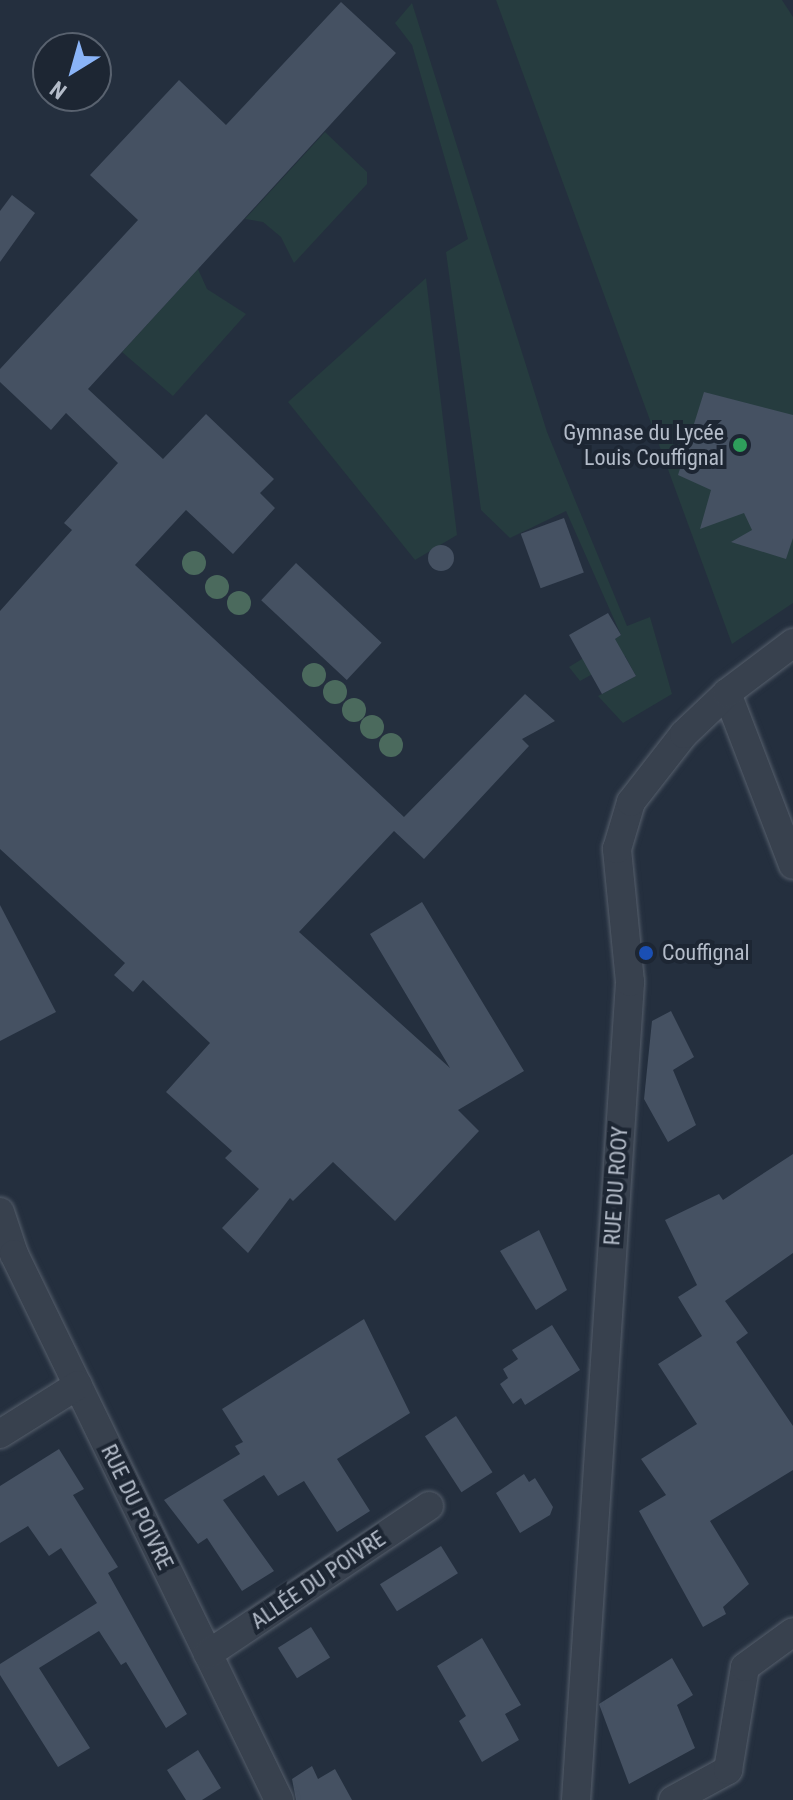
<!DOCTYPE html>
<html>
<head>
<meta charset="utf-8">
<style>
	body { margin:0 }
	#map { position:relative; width:793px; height:1800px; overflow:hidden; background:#242f3e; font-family:"Roboto Condensed",sans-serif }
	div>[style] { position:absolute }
	.green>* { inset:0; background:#263c3f }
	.building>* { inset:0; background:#455162; transform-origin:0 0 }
	.round { border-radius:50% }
	.roads { filter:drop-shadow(0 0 2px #565f6c) drop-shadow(0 0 2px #565f6c) }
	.minor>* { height:28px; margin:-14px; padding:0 14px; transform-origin:14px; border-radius:14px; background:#38414e }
	.trees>* { width:24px; height:24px; margin:-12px; border-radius:50%; background:#4b6a5d }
	.dots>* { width:22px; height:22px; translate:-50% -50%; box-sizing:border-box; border:4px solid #1d2633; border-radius:50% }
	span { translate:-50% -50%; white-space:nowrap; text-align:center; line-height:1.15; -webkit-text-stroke:8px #1d2633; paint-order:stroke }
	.poi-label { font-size:22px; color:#b4bcc9 }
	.right { translate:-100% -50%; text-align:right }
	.left { translate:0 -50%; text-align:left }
	.street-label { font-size:22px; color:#b4bcc9 }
	.north { position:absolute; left:32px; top:32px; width:80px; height:80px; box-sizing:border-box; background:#1d2633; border:2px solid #59626f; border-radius:50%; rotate:217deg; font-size:22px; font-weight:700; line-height:32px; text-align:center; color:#b4bcc9 }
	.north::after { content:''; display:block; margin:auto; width:28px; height:36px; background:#8ab4f8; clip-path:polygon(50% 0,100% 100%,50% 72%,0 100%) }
</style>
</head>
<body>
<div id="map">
	<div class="green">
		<div style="clip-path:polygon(496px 0,782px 0,793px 17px,793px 603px,732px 644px)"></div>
		<div style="clip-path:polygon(412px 3px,547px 432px,627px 626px,650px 617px,672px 694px,623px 723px,598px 696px,636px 676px,625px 656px,580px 681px,569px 667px,621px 635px,566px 511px,510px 538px,481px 510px,446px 252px,468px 239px,412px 45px,395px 23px)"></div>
		<div style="clip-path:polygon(325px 132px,367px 172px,367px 184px,294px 263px,281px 237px,263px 222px,245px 219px)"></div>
		<div style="clip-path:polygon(198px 269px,207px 289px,246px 314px,173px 396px,122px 352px)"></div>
		<div style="clip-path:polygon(426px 278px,457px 535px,415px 560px,288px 402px)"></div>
	</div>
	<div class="building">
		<div style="clip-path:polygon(341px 2px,396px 53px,88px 389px,163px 459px,206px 414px,274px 479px,260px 493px,275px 508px,233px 554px,186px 510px,135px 565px,404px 817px,525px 694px,555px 721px,522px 739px,529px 746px,424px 859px,394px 831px,299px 932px,450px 1068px,370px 934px,422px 902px,524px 1071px,458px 1110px,479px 1131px,395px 1221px,333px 1162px,293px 1201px,290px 1198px,248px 1253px,222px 1228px,259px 1189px,225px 1158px,232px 1151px,166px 1092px,210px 1043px,143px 980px,133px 992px,114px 975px,125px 963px,0 849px,0 611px,72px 530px,64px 523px,118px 463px,66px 413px,51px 430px,0 382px,0 369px,138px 220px,90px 175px,179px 80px,226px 125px)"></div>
		<div style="clip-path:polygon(12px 195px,35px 213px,0 262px,0 211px)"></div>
		<div style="clip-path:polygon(704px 392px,793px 415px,793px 538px,786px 559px,731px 542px,752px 530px,744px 513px,700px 529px,711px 490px,678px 475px)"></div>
		<div style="left:564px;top:518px;width:58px;height:46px;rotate:70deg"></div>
		<div class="round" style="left:428px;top:545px;width:26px;height:26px"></div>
		<div style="left:296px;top:563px;width:117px;height:51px;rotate:43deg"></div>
		<div style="clip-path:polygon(608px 613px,621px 635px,615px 639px,636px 676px,602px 694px,569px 635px)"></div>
		<div style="clip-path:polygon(0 905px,56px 1012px,0 1041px)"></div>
		<div style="clip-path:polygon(671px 1011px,694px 1057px,673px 1070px,696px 1125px,668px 1142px,644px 1099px,652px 1021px)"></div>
		<div style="clip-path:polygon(793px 1154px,793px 1253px,725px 1301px,748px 1333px,736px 1342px,793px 1426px,793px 1470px,710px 1521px,749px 1584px,723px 1607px,726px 1614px,703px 1627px,639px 1511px,666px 1495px,641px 1459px,697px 1424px,658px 1364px,702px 1336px,678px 1297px,697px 1285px,665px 1220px,719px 1194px,723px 1200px)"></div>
		<div style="clip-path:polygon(539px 1230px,567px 1290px,536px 1310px,500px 1251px)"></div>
		<div style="clip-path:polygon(364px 1319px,410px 1413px,337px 1459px,370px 1511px,337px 1532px,304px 1481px,278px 1496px,264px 1475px,223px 1500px,274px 1571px,242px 1591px,207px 1538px,198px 1544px,164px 1500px,240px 1454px,235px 1446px,243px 1442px,222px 1409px)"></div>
		<div style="clip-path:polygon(552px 1325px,580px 1370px,525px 1405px,521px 1398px,513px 1404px,500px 1384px,508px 1378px,503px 1369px,518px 1359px,512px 1350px)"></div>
		<div style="left:456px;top:1416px;width:67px;height:37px;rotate:57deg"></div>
		<div style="clip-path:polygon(59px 1449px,84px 1489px,73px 1495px,118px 1567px,108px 1573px,187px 1714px,166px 1728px,126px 1662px,121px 1665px,99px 1631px,39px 1668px,90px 1748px,58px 1767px,0 1675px,0 1664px,97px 1603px,61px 1548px,49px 1556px,28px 1526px,0 1543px,0 1486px)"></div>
		<div style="clip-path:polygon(524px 1474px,529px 1482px,535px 1478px,553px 1507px,550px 1515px,520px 1533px,496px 1493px)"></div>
		<div style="left:441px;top:1546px;width:32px;height:72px;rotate:58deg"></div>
		<div style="left:311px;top:1627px;width:36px;height:39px;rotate:58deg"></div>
		<div style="clip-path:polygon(482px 1638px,521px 1705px,505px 1714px,519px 1740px,482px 1762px,459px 1721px,466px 1716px,437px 1666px)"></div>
		<div style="clip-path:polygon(672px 1658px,693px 1695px,677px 1705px,695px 1748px,629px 1784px,599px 1704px)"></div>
		<div style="clip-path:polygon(198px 1750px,221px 1788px,202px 1800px,186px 1800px,167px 1770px)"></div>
		<div style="clip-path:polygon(312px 1766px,318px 1779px,335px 1769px,352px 1800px,296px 1800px,292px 1779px)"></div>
	</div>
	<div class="roads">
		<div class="minor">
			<div style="left:727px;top:693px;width:184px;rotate:69deg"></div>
			<div style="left:0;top:1212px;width:44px;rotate:71.6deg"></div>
			<div style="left:14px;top:1254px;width:607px;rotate:64.11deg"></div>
			<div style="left:0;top:1434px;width:92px;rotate:-32.1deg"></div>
			<div style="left:208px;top:1654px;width:266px;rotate:-33.8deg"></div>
			<div style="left:576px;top:1800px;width:820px;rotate:-86.22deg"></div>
			<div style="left:630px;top:982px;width:134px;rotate:-95.6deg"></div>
			<div style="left:617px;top:849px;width:49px;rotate:-73.4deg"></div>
			<div style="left:631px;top:802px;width:86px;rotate:-52.1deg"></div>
			<div style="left:684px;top:734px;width:59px;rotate:-43.6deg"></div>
			<div style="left:727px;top:693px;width:83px;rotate:-37.1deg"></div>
			<div style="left:673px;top:1800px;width:63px;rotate:-28.6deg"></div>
			<div style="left:728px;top:1770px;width:104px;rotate:-80.6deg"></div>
			<div style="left:745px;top:1667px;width:59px;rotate:-36.1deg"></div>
		</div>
	</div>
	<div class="trees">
		<div style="left:194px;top:563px"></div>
		<div style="left:217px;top:587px"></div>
		<div style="left:239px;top:603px"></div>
		<div style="left:314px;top:675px"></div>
		<div style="left:335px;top:692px"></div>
		<div style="left:354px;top:710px"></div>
		<div style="left:372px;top:727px"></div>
		<div style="left:391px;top:745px"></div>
	</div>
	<div class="dots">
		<div style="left:740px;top:445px;background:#2e9e5b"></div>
		<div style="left:646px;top:953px;background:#1a4fb4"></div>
	</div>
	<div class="poi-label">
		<span class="right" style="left:724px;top:445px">Gymnase du Lycée<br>Louis Couffignal</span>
		<span class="left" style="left:662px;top:953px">Couffignal</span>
	</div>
	<div class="street-label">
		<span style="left:616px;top:1186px;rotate:-86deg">RUE DU ROOY</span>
		<span style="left:137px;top:1507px;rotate:64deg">RUE DU POIVRE</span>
		<span style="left:318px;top:1580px;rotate:-34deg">ALLÉE DU POIVRE</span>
	</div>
	<div class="north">N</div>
</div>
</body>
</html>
